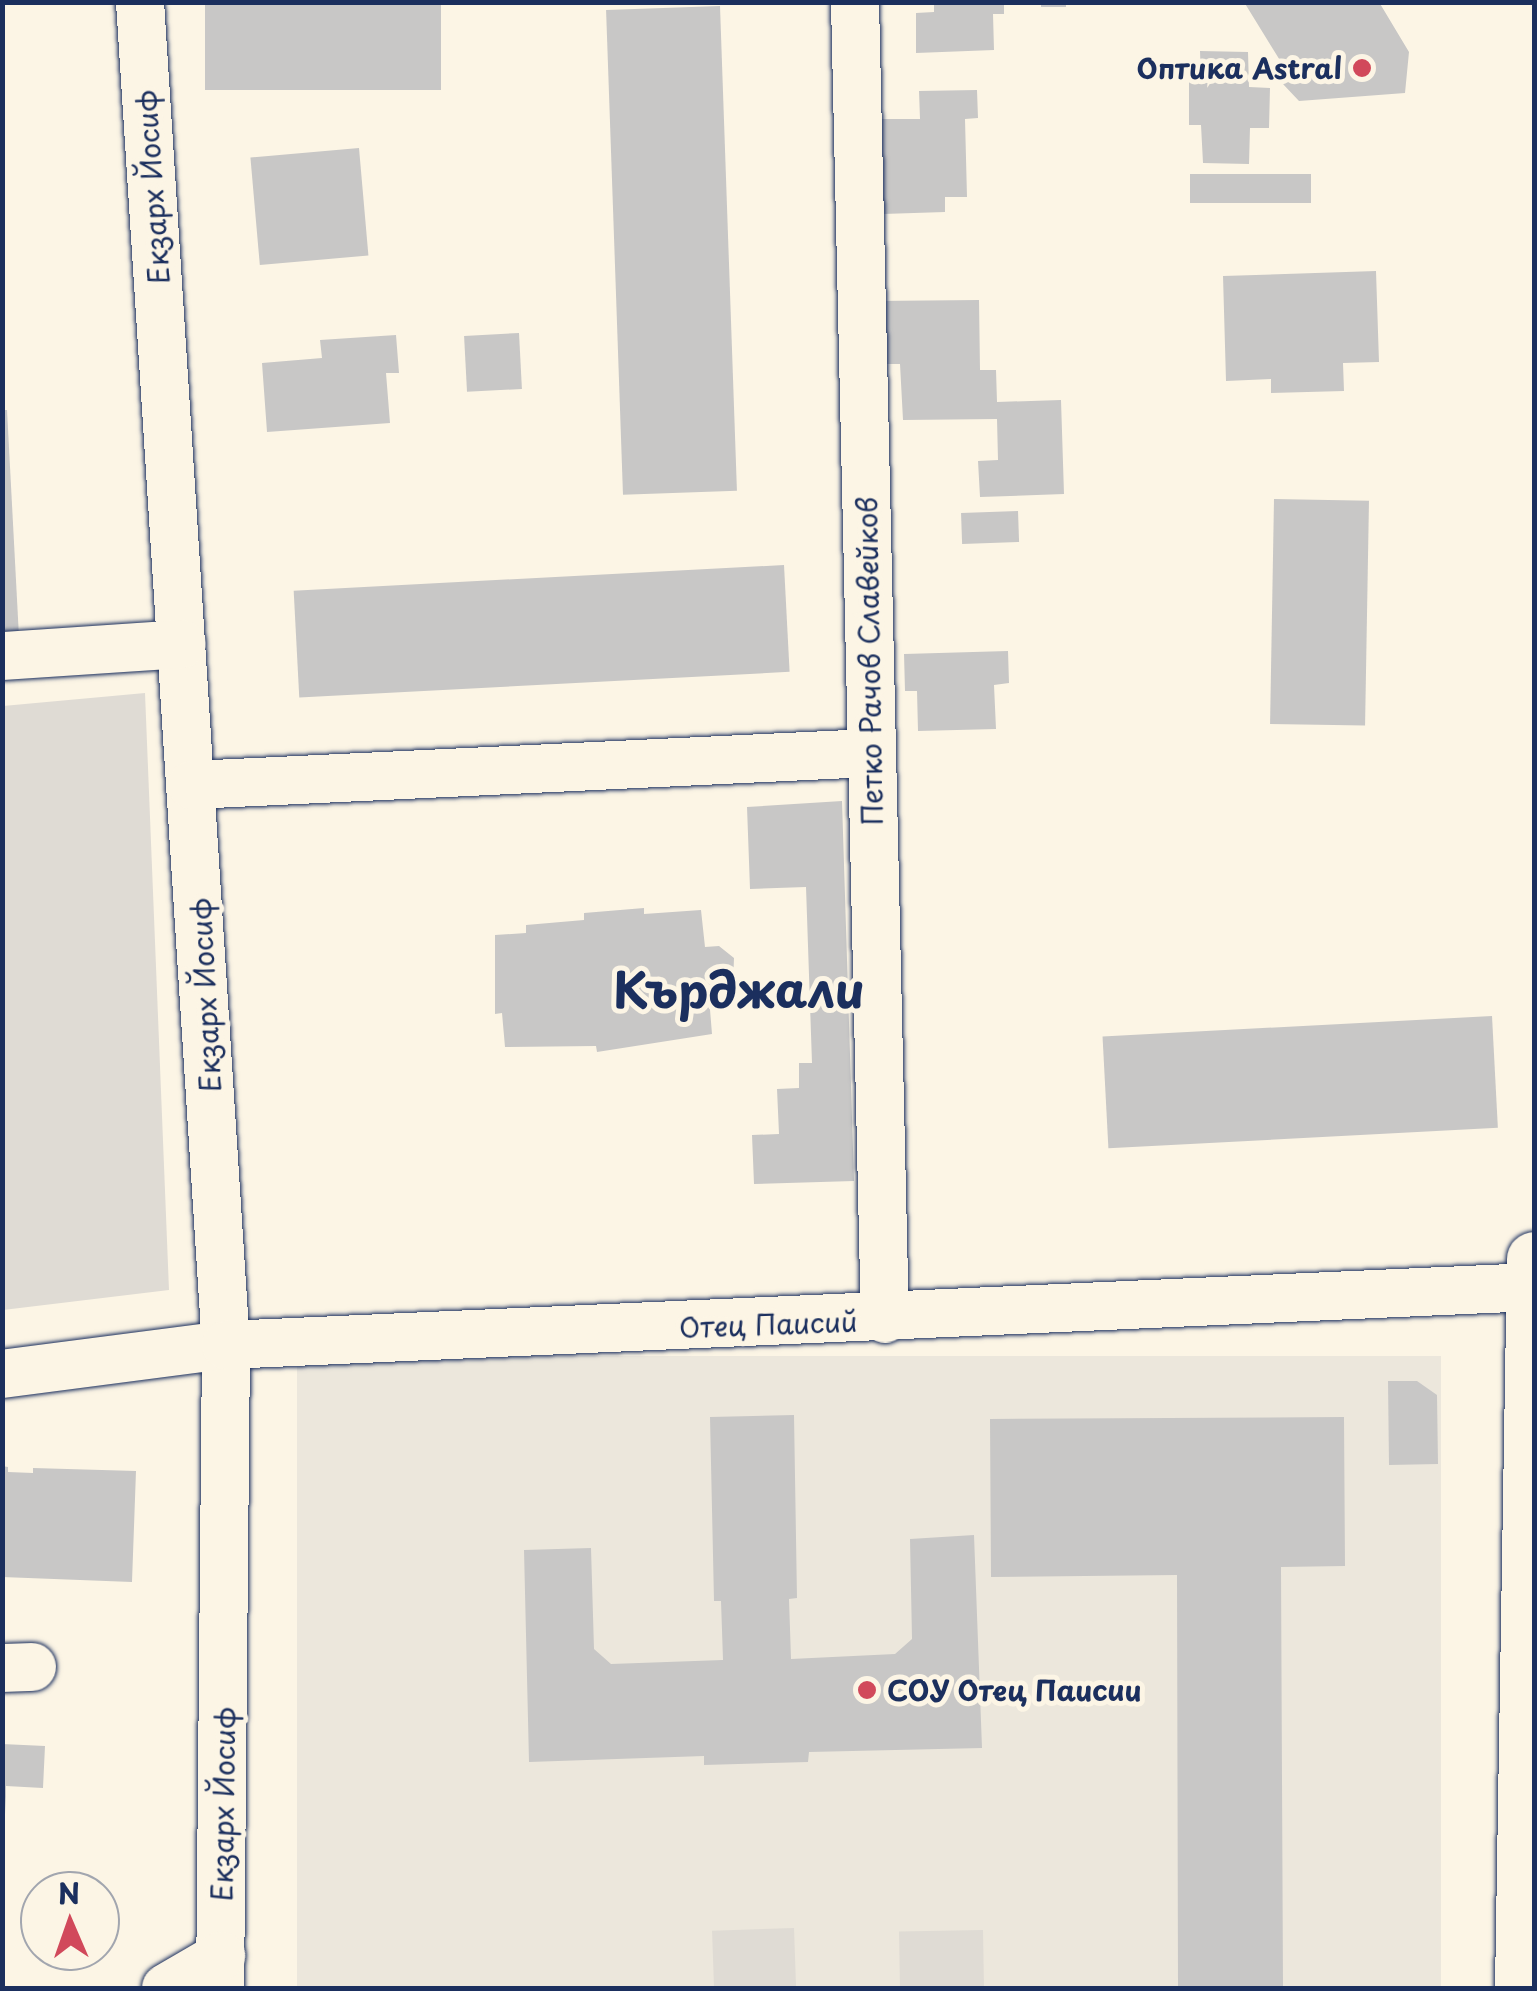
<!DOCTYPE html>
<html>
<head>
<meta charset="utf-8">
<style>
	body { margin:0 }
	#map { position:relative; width:1537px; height:1991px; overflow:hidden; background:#fcf5e5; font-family:"Playpen Sans",sans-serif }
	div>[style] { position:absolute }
	.built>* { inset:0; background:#ece7dc; transform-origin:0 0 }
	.green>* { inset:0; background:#dfdbd4; transform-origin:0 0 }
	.building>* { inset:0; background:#c8c7c6; transform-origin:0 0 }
	.roads { filter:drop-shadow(0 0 2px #1b2f5e) drop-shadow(0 0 2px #1b2f5e) }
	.street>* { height:48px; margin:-24px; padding:0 24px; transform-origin:24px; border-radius:24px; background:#fcf5e5 }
	.secondary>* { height:55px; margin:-27.5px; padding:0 27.5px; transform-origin:27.5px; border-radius:27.5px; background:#fcf5e5 }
	.dots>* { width:28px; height:28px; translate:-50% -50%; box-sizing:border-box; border:5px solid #fcf5e5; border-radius:50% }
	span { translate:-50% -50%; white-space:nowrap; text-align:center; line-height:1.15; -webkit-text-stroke:10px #fcf5e5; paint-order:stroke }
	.poi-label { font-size:28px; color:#1b2f5e; font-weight:700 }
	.right { translate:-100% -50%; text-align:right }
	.left { translate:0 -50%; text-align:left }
	.street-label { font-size:28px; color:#1b2f5e }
	.town-label { font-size:48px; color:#1b2f5e; font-weight:700 }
	.frame { position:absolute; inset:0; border:5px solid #1b2f5e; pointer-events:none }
	.north { position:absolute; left:20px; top:1871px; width:100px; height:100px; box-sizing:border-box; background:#fcf5e5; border:2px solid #a2a6af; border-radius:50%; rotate:358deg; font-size:28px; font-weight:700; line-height:40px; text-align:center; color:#1b2f5e }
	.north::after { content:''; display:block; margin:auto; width:35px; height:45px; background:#d1495b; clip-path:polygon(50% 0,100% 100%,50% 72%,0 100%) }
</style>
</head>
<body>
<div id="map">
	<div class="built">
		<div style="left:1441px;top:1356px;width:632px;height:1144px;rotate:90deg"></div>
	</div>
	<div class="green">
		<div style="clip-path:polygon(145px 693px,169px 1290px,3px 1310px,3px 706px)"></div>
		<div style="left:794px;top:1928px;width:60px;height:82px;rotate:88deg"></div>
		<div style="left:983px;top:1930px;width:58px;height:84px;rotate:89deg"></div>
	</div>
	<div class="building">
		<div style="left:205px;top:2px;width:236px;height:88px"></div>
		<div style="clip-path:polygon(934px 2px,1004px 2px,1004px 14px,993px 14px,994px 50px,916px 53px,916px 13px,934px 12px)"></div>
		<div style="left:1041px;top:2px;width:25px;height:5px"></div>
		<div style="clip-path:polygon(1244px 2px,1379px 2px,1409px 52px,1405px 93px,1299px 101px,1282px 83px,1295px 72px,1285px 59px,1281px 62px)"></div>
		<div style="left:720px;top:6px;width:485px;height:114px;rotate:88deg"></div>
		<div style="clip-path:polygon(1200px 51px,1248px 52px,1249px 87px,1270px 88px,1269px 128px,1250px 128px,1249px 164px,1203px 163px,1201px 125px,1189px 125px,1189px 80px,1201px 80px)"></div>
		<div style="clip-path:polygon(977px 90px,978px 118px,965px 119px,967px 197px,945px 197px,945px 212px,883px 214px,881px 119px,920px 119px,919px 91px)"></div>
		<div style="left:359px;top:148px;width:108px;height:109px;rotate:85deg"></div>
		<div style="left:1190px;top:174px;width:121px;height:29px"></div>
		<div style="clip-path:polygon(1376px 271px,1379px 362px,1343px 363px,1344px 391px,1271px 393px,1271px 379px,1226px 381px,1223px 276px)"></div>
		<div style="clip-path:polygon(979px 300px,980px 370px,996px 370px,997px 402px,1061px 400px,1064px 494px,980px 497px,978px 461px,998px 460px,997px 419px,903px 420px,900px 364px,879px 364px,876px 301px)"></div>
		<div style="left:519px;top:333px;width:56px;height:55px;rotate:87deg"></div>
		<div style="clip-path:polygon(396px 335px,399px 373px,386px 373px,390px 423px,267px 432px,262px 363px,322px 358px,320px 340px)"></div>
		<div style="clip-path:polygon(2px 410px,7px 410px,19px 637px,2px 651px)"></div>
		<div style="left:1274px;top:499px;width:95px;height:225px;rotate:1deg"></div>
		<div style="left:1018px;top:511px;width:31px;height:57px;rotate:88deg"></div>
		<div style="left:784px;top:565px;width:107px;height:491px;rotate:87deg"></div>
		<div style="clip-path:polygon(1008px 651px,1009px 683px,994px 685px,996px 729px,918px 731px,917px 691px,905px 691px,904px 654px)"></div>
		<div style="clip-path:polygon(842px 801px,854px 1181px,754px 1184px,752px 1135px,779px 1134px,777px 1089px,799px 1088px,799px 1063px,812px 1063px,806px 887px,750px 889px,747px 807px)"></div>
		<div style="clip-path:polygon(644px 908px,644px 914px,701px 910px,705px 947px,719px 946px,734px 958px,733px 985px,721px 997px,709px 997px,712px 1034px,597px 1052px,596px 1046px,505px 1047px,502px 1013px,495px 1014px,495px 935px,526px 933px,526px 925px,584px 920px,584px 913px)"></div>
		<div style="left:1492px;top:1016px;width:112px;height:390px;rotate:87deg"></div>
		<div style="clip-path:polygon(1388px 1381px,1417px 1381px,1437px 1395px,1438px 1464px,1389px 1465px)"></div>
		<div style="clip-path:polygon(794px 1415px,797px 1598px,789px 1599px,791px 1659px,895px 1654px,912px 1639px,910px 1539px,974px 1535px,982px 1748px,809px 1752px,808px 1762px,704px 1765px,704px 1756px,529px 1762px,524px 1550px,591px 1548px,594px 1649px,611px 1664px,723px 1660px,721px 1601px,714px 1601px,710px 1417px)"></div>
		<div style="clip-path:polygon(1344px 1417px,1345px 1566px,1281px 1567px,1283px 1988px,1178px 1988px,1177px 1575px,991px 1577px,990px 1419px)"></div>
		<div style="clip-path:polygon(2px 1466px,8px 1467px,8px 1472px,33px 1473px,33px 1468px,136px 1471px,132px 1582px,2px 1577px)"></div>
		<div style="clip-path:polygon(2px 1744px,45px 1746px,43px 1788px,6px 1786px,6px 1814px)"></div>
	</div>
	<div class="roads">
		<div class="street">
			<div style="left:140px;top:2px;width:1346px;rotate:86.34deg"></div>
			<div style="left:226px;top:1345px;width:643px;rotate:90.53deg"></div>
			<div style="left:855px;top:2px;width:1317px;rotate:88.7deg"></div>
			<div style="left:2px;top:656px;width:180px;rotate:-3.8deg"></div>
			<div style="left:192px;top:785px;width:680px;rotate:-2.7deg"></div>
			<div style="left:2px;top:1374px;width:226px;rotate:-7.4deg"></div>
			<div style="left:226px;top:1345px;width:1309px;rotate:-2.54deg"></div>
			<div style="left:2px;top:1668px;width:30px;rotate:-2deg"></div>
			<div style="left:166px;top:1988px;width:64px;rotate:-30.2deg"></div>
		</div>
		<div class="secondary">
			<div style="left:1522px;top:1988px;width:729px;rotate:-89.06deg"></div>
		</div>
	</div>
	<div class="dots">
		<div style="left:1362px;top:68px;background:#d1495b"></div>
		<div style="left:867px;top:1690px;background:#d1495b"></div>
	</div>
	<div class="poi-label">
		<span class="right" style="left:1342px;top:68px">Оптика Astral</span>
		<span class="left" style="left:887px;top:1690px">СОУ Отец Паисии</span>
	</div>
	<div class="street-label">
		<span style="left:152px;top:187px;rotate:-94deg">Екзарх Йосиф</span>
		<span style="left:869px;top:661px;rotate:-91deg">Петко Рачов Славейков</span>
		<span style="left:205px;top:995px;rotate:-93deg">Екзарх Йосиф</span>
		<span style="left:768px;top:1324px;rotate:-2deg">Отец Паисий</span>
		<span style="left:223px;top:1804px;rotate:-89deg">Екзарх Йосиф</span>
	</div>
	<div class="town-label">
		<span style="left:739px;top:989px">Кърджали</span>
	</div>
	<div class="frame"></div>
	<div class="north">N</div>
</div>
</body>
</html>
